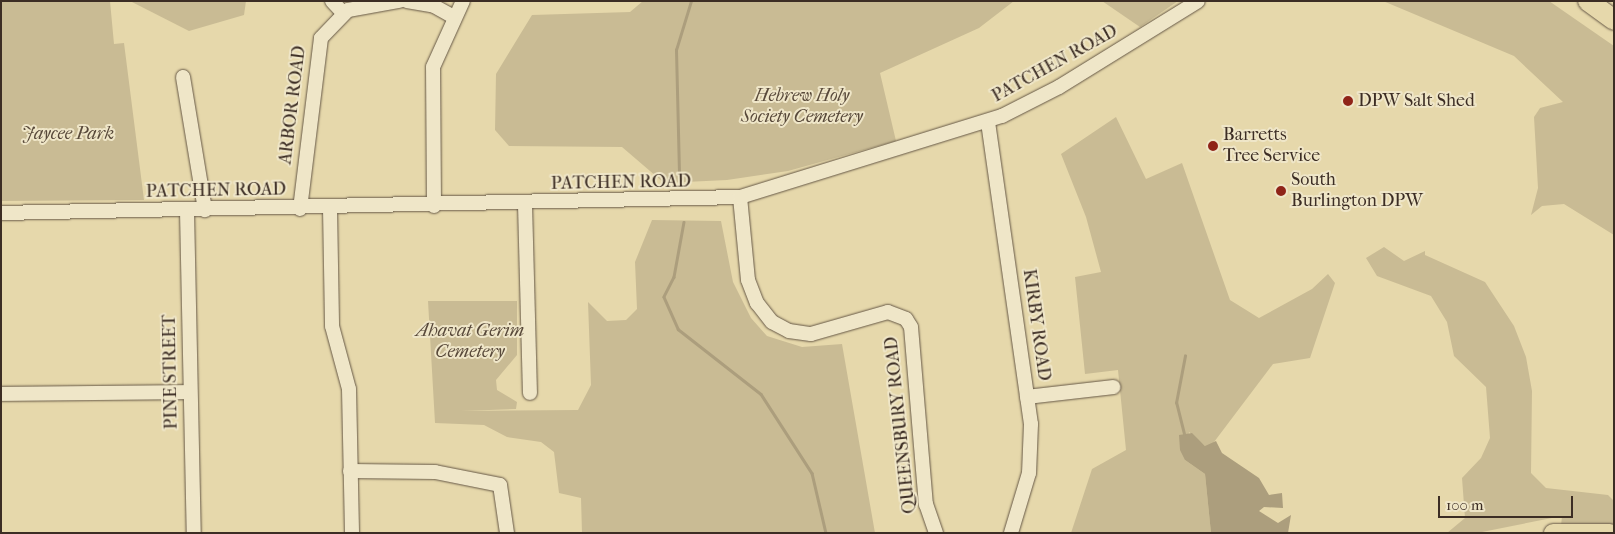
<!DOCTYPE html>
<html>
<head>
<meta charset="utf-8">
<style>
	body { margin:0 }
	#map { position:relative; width:1615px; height:534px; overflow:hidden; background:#e6d8ab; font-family:"IM FELL French Canon",serif }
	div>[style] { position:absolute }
	.green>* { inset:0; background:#c9bb94 }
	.water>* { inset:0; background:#ac9e7d }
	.stream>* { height:2.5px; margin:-1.25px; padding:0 1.25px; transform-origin:1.25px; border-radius:1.25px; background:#ac9e7d }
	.roads { filter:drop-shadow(0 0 1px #665846) drop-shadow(0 0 1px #665846) }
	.minor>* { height:14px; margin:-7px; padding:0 7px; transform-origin:7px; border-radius:7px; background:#efe6c8 }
	.major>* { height:18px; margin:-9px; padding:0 9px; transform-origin:9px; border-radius:9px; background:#e6d8ab }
	.highway>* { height:20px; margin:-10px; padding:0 10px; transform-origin:10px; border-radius:10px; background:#e6d8ab }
	.dots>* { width:14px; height:14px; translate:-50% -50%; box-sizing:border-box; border:2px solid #efe6c8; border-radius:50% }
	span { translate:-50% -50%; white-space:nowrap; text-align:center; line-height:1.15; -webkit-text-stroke:4px #efe6c8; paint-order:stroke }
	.street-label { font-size:18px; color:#3c2d24 }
	.park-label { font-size:18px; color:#58493a; font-style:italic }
	.poi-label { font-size:18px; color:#3c2d24 }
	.left { translate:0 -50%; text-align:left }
	.frame { position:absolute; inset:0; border:2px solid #3c2d24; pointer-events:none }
	.scale { position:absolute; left:1438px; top:496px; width:135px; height:22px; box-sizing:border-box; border:2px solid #3c2d24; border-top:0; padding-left:6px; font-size:15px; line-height:18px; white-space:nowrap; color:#3c2d24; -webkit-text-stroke:4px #efe6c8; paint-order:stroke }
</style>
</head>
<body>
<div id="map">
	<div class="green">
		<div style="clip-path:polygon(1px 1px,110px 1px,114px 44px,124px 43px,144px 200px,1px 201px)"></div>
		<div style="clip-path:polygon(130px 1px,246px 1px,244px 15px,189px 31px)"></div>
		<div style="clip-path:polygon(643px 1px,1014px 1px,979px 28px,880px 73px,896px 141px,788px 171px,727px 180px,664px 183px,622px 147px,509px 146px,495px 130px,496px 74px,532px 15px,630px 12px)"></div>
		<div style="clip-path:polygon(1102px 1px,1178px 1px,1140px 27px)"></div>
		<div style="clip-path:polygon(1383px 1px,1549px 1px,1614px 46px,1614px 235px,1564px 204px,1542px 206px,1531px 215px,1538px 188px,1534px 117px,1540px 108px,1563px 102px,1514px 56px)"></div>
		<div style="clip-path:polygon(1116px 117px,1146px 179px,1182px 163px,1230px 300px,1259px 318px,1312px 289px,1328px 274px,1335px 283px,1310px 358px,1273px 364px,1211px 446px,1205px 446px,1189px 432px,1185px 460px,1205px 474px,1211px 533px,1071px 533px,1092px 469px,1126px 450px,1118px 370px,1085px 374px,1075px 277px,1101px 272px,1086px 217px,1061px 154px)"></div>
		<div style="clip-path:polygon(652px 220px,721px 221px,733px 282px,751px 318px,767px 336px,802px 347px,842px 344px,875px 533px,582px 533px,581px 498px,559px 493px,554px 452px,541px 442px,507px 437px,484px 425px,435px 423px,428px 301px,517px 301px,517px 355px,496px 380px,497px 390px,517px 402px,516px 409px,461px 411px,578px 410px,591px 385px,588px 302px,607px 321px,626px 320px,637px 309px,635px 262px)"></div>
		<div style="clip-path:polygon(1384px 247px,1404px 261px,1425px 251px,1425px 255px,1485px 282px,1514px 326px,1526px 357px,1532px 391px,1531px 473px,1546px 488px,1608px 495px,1614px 501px,1614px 528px,1561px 526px,1562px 516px,1477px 533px,1447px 533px,1465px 518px,1462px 478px,1481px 458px,1490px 438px,1486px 387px,1454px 356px,1447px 322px,1431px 296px,1377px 276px,1366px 258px)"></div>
	</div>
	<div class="water">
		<div style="clip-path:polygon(1192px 433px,1205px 446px,1216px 441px,1222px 453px,1259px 478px,1269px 495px,1282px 493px,1283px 508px,1264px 507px,1259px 511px,1278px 523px,1291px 515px,1288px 533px,1211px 533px,1205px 474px,1185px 460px,1180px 450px,1179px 435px)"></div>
	</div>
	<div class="stream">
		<div style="left:679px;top:173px;width:123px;rotate:-91.4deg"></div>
		<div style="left:676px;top:50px;width:51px;rotate:-73deg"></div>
		<div style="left:684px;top:222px;width:56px;rotate:100.3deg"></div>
		<div style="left:674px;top:277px;width:22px;rotate:117deg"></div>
		<div style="left:664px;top:297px;width:35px;rotate:66deg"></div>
		<div style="left:678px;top:329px;width:105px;rotate:38.1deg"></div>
		<div style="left:761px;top:394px;width:94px;rotate:57.2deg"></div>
		<div style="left:812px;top:473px;width:62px;rotate:76.9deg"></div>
		<div style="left:1184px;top:434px;width:32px;rotate:-104deg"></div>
		<div style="left:1176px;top:403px;width:48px;rotate:-79.2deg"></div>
	</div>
	<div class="roads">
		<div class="minor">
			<div style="left:332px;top:1px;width:16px;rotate:47deg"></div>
			<div style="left:407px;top:1px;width:27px;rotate:10deg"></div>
			<div style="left:434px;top:6px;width:23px;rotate:29deg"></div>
			<div style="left:183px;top:77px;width:135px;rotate:80.6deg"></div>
			<div style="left:988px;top:122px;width:305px;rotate:81.9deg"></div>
			<div style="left:1031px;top:424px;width:49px;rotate:92.3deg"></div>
			<div style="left:1029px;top:473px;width:63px;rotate:106.7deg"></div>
			<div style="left:740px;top:197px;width:83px;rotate:84.5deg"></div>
			<div style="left:748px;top:280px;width:25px;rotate:69deg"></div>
			<div style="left:757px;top:303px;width:24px;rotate:52deg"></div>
			<div style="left:772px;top:322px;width:19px;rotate:28deg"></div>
			<div style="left:789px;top:331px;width:22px;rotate:8deg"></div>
			<div style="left:811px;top:334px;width:80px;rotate:-15.9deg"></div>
			<div style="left:888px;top:312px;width:19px;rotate:21deg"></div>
			<div style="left:906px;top:319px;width:9px;rotate:58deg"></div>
			<div style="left:911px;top:327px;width:178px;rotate:85.2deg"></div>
			<div style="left:926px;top:504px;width:31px;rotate:71deg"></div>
			<div style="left:525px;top:204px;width:189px;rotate:88.5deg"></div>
			<div style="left:434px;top:206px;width:139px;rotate:-90.4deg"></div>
			<div style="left:433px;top:67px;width:72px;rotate:-65.6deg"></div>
			<div style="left:330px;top:208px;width:118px;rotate:89deg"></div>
			<div style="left:332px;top:326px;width:65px;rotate:74.9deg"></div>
			<div style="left:349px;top:389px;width:144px;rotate:88.8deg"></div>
			<div style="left:300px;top:209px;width:172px;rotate:-83deg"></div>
			<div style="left:321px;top:38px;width:39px;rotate:-46deg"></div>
			<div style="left:348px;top:10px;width:52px;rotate:-10deg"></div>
			<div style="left:187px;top:211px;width:322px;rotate:88.8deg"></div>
			<div style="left:1px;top:213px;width:739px;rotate:-1.24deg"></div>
			<div style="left:740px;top:197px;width:274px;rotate:-17.2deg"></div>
			<div style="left:1002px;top:116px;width:64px;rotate:-27deg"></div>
			<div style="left:1059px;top:87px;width:163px;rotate:-31.7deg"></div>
			<div style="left:1px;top:394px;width:189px;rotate:-0.6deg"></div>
			<div style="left:1027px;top:397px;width:87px;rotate:-6.6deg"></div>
			<div style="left:350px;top:471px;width:85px;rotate:0.7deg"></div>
			<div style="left:435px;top:472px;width:66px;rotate:11.3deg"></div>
			<div style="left:500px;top:485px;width:49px;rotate:81.7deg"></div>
		</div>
		<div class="major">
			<div style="left:1553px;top:533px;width:57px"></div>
		</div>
		<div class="highway">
			<div style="left:1588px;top:1px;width:32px;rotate:36deg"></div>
		</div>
	</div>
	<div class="dots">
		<div style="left:1348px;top:101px;background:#8f2418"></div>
		<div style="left:1213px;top:146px;background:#8f2418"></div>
		<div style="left:1281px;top:191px;background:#8f2418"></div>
	</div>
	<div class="street-label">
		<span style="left:1055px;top:64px;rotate:-29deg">PATCHEN ROAD</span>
		<span style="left:293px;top:105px;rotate:-83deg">ARBOR ROAD</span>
		<span style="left:621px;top:183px;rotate:-1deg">PATCHEN ROAD</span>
		<span style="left:216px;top:191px;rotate:-1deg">PATCHEN ROAD</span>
		<span style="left:1036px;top:325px;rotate:82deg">KIRBY ROAD</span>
		<span style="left:171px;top:372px;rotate:-91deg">PINE STREET</span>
		<span style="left:901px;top:425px;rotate:-96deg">QUEENSBURY ROAD</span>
	</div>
	<div class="park-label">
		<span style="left:802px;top:107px">Hebrew Holy<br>Society Cemetery</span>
		<span style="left:68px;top:134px">Jaycee Park</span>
		<span style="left:470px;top:342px">Ahavat Gerim<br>Cemetery</span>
	</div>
	<div class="poi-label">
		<span class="left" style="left:1358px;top:101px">DPW Salt Shed</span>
		<span class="left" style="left:1223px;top:146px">Barretts<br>Tree Service</span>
		<span class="left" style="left:1291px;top:191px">South<br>Burlington DPW</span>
	</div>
	<div class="frame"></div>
	<div class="scale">100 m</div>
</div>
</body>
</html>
